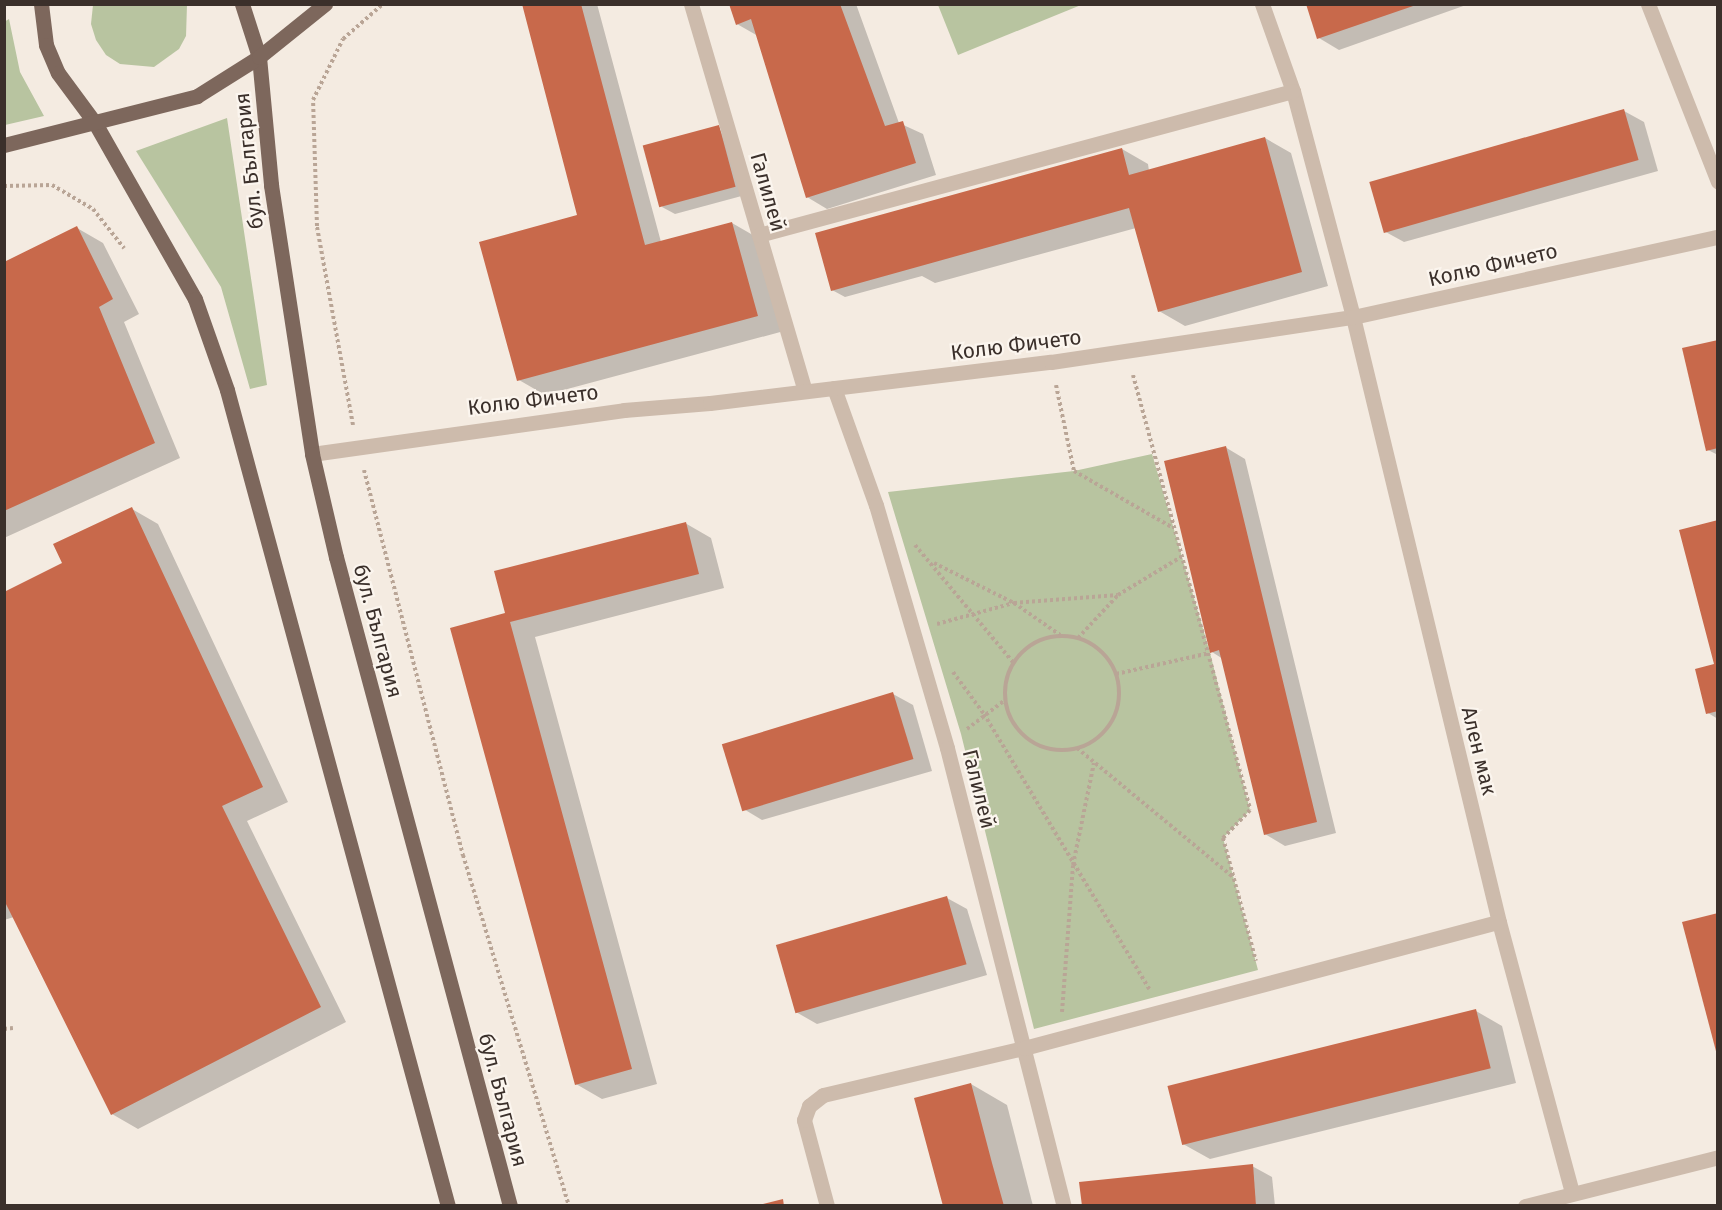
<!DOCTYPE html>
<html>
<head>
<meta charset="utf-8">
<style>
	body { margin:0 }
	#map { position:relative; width:1722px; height:1210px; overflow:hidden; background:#f4ebe1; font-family:"Fira Sans",sans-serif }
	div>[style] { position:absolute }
	.green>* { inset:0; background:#b8c4a0 }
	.shadow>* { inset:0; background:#0003 }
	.building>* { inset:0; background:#c8694b; transform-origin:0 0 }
	.path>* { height:4px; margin-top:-2px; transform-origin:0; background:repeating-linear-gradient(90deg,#b9a596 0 3px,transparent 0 6px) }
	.path>.ring { margin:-2px; padding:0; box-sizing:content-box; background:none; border:4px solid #b9a596; border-radius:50% }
	.minor>* { height:15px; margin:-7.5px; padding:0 7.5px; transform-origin:7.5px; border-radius:7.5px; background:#cdbbac }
	.major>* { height:15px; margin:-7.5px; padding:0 7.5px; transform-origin:7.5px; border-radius:7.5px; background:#7d675c }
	span { translate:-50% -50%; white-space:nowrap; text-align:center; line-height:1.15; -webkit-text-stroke:4.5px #fbf5ee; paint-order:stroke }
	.street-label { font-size:21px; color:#3b302b }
	.frame { position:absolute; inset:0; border:6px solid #3b302b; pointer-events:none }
</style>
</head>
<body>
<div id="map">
	<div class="green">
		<div style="clip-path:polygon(93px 5px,187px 5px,186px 36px,179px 49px,154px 67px,120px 64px,106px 55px,96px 40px,91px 24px)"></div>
		<div style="clip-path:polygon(938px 5px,1081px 5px,958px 55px)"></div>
		<div style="clip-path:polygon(9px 19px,20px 72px,44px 116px,5px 125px,4px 22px)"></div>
		<div style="clip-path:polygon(227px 118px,267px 385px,250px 389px,221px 287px,136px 151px)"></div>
		<div style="clip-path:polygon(1152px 454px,1210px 653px,1250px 810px,1223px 838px,1258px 970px,1034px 1029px,961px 734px,888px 492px,1074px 471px)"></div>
	</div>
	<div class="shadow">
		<div style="clip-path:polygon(523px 4px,597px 4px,661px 242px,732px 223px,758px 238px,784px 331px,545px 395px,519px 380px,579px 218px)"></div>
		<div style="clip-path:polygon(730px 4px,856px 4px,899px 123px,923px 134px,936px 175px,827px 209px,807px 197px,758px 36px,737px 24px)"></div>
		<div style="clip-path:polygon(1307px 4px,1469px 4px,1339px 50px,1319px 38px)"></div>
		<div style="clip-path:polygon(1624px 111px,1644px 122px,1658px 171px,1404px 242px,1384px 231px)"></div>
		<div style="clip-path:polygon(719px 127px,749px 194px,675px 214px,662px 207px)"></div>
		<div style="clip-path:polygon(1265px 138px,1291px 153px,1328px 286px,1185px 326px,1159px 311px,1136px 228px,935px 283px,922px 276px,845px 297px,832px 290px,1122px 149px,1148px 164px,1149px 171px)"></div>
		<div style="clip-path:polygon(77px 228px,103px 243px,139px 314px,124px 322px,180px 458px,4px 538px,4px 264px)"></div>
		<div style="clip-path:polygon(1718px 341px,1718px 455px,1708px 450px)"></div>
		<div style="clip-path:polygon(1225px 447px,1245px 459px,1336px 833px,1285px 846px,1265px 834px,1223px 659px,1212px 652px)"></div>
		<div style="clip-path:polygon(132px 509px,158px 524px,288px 802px,247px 821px,346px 1022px,138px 1129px,112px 1114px,14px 917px,4px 920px,4px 594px,64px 564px)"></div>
		<div style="clip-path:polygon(1718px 522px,1718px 719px,1708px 713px,1716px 665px)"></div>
		<div style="clip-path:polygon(685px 523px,711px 538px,724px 588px,535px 637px,657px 1084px,602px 1099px,576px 1084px,506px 614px)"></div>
		<div style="clip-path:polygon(893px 694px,913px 705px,932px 771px,762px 820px,742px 808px)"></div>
		<div style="clip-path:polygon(947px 898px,967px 909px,987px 975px,817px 1024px,796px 1012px)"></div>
		<div style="clip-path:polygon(1476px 1011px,1502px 1026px,1516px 1083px,1210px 1159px,1183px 1144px)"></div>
		<div style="clip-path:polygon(971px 1084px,1007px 1105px,1033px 1206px,945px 1206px)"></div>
		<div style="clip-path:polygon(1252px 1166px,1272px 1177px,1275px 1206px,1083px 1206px)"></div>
	</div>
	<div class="building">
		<div style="clip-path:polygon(522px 4px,581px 4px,645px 245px,732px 222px,758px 316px,517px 381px,479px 242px,577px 215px)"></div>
		<div style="clip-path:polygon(729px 4px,840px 4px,885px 126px,903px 121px,916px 163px,806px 198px,751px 19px,736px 25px)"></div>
		<div style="clip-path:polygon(1306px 4px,1416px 4px,1416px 5px,1317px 39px)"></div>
		<div style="left:1624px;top:109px;width:53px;height:265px;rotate:74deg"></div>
		<div style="left:719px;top:125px;width:64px;height:79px;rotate:75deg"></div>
		<div style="clip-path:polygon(1265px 137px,1302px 272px,1158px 312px,1129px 208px,831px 291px,815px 233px,1122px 148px,1129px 175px)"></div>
		<div style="clip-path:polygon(77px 226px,113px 299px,99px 307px,155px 443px,4px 511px,4px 262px)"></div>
		<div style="clip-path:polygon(1718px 340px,1718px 448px,1706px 451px,1682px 348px)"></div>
		<div style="clip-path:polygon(1226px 446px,1317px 822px,1264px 835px,1219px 650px,1210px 653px,1164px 461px)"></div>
		<div style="clip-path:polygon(132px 507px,263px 787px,222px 806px,321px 1007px,111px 1115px,4px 900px,4px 592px,62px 563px,53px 544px)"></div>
		<div style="clip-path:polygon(1718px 520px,1718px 711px,1706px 714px,1695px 669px,1714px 664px,1679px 530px)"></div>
		<div style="clip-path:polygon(686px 522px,699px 574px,510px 622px,632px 1069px,575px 1085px,450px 628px,505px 613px,494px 571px)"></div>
		<div style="left:893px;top:692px;width:70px;height:179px;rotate:73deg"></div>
		<div style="left:947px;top:896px;width:71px;height:178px;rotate:74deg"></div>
		<div style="clip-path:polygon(1718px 913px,1718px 1055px,1717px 1055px,1682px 922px)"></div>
		<div style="left:1476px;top:1009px;width:61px;height:318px;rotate:76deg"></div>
		<div style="clip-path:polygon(971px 1083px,992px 1163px,1004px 1206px,943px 1206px,914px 1098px)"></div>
		<div style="clip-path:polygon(1253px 1164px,1256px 1206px,1082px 1206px,1079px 1182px)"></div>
		<div style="clip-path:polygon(783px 1199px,784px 1206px,759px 1206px,759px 1205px)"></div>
	</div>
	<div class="path">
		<div style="left:4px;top:186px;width:48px;rotate:-1.2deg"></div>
		<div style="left:52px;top:185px;width:48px;rotate:30.3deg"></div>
		<div style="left:93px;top:209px;width:50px;rotate:51.5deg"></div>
		<div style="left:1133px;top:375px;width:450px;rotate:74.9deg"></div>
		<div style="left:1250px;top:810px;width:39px;rotate:134deg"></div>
		<div style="left:1223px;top:838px;width:127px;rotate:75deg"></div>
		<div style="left:1056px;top:385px;width:88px;rotate:78.2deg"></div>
		<div style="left:1074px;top:471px;width:114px;rotate:29.9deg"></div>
		<div style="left:353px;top:425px;width:202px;rotate:-100.3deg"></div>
		<div style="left:317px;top:226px;width:126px;rotate:-91.8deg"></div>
		<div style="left:313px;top:100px;width:68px;rotate:-63.8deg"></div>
		<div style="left:343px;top:39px;width:53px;rotate:-41.2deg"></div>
		<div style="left:364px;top:470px;width:398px;rotate:75.6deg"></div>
		<div style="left:463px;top:855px;width:367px;rotate:73.2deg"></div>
		<div style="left:915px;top:545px;width:153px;rotate:50.1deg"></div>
		<div style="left:934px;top:563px;width:89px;rotate:26.6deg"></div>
		<div style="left:1014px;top:603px;width:56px;rotate:34.8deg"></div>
		<div style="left:937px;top:624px;width:80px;rotate:-15.3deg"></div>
		<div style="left:1014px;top:603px;width:104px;rotate:-4.4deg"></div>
		<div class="ring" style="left:1005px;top:636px;width:110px;height:110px"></div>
		<div style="left:1078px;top:638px;width:59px;rotate:-47.1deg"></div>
		<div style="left:1118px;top:595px;width:74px;rotate:-31.1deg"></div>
		<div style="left:953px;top:672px;width:52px;rotate:53.6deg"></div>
		<div style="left:984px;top:714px;width:321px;rotate:59deg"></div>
		<div style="left:1116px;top:674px;width:96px;rotate:-12.6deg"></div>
		<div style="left:967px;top:729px;width:48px;rotate:-37.3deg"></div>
		<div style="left:1077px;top:748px;width:204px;rotate:39.6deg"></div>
		<div style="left:1062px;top:1012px;width:147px;rotate:-85.7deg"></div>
		<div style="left:1073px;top:865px;width:104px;rotate:-78.4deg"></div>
		<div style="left:4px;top:1029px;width:9px;rotate:-6deg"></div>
	</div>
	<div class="minor">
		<div style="left:691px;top:4px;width:403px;rotate:73.6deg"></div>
		<div style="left:1262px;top:4px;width:92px;rotate:70.4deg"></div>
		<div style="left:1293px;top:91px;width:234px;rotate:75.1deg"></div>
		<div style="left:1353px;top:317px;width:622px;rotate:76.43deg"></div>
		<div style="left:1499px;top:922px;width:281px;rotate:74.9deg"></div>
		<div style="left:1648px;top:4px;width:191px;rotate:68.5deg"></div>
		<div style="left:759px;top:235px;width:553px;rotate:-15.09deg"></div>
		<div style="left:834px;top:388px;width:124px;rotate:70.3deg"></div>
		<div style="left:876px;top:505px;width:253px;rotate:73.7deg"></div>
		<div style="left:947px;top:748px;width:473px;rotate:75.7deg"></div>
		<div style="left:312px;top:454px;width:315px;rotate:-8deg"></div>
		<div style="left:624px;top:410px;width:86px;rotate:-4.7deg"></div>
		<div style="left:710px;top:403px;width:343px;rotate:-6.9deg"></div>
		<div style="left:1051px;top:362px;width:305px;rotate:-8.5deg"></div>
		<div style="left:1353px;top:317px;width:374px;rotate:-12.4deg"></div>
		<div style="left:827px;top:1206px;width:89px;rotate:-105deg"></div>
		<div style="left:804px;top:1120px;width:15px;rotate:-70deg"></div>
		<div style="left:809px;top:1106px;width:18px;rotate:-38deg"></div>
		<div style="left:823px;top:1095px;width:206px;rotate:-13.2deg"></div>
		<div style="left:1024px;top:1048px;width:491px;rotate:-14.9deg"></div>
		<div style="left:1525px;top:1206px;width:199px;rotate:-14.2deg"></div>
	</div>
	<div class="major">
		<div style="left:41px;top:4px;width:41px;rotate:83deg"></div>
		<div style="left:46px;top:45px;width:30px;rotate:67deg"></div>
		<div style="left:58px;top:73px;width:62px;rotate:53.5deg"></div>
		<div style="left:95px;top:123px;width:202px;rotate:60.4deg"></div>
		<div style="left:195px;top:299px;width:96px;rotate:70.6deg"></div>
		<div style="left:227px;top:390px;width:845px;rotate:74.85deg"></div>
		<div style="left:242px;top:4px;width:56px;rotate:72.2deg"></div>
		<div style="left:259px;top:57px;width:129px;rotate:84.6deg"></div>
		<div style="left:271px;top:185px;width:272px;rotate:81.3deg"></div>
		<div style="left:312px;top:454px;width:106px;rotate:76.9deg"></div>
		<div style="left:336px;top:557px;width:672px;rotate:74.99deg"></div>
		<div style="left:4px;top:145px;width:199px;rotate:-14.2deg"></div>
		<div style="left:197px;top:96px;width:73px;rotate:-32.2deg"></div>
		<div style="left:259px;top:57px;width:85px;rotate:-38.8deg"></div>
	</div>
	<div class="street-label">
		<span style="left:249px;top:161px;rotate:-96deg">бул. България</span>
		<span style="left:768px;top:192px;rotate:74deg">Галилей</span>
		<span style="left:1493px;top:265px;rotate:-13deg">Колю Фичето</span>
		<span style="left:1016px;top:345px;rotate:-7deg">Колю Фичето</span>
		<span style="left:533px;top:400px;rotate:-7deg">Колю Фичето</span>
		<span style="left:378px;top:631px;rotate:75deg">бул. България</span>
		<span style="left:1479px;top:751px;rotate:76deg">Ален мак</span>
		<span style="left:979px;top:789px;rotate:76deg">Галилей</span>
		<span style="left:503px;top:1100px;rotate:75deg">бул. България</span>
	</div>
	<div class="frame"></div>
</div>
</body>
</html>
